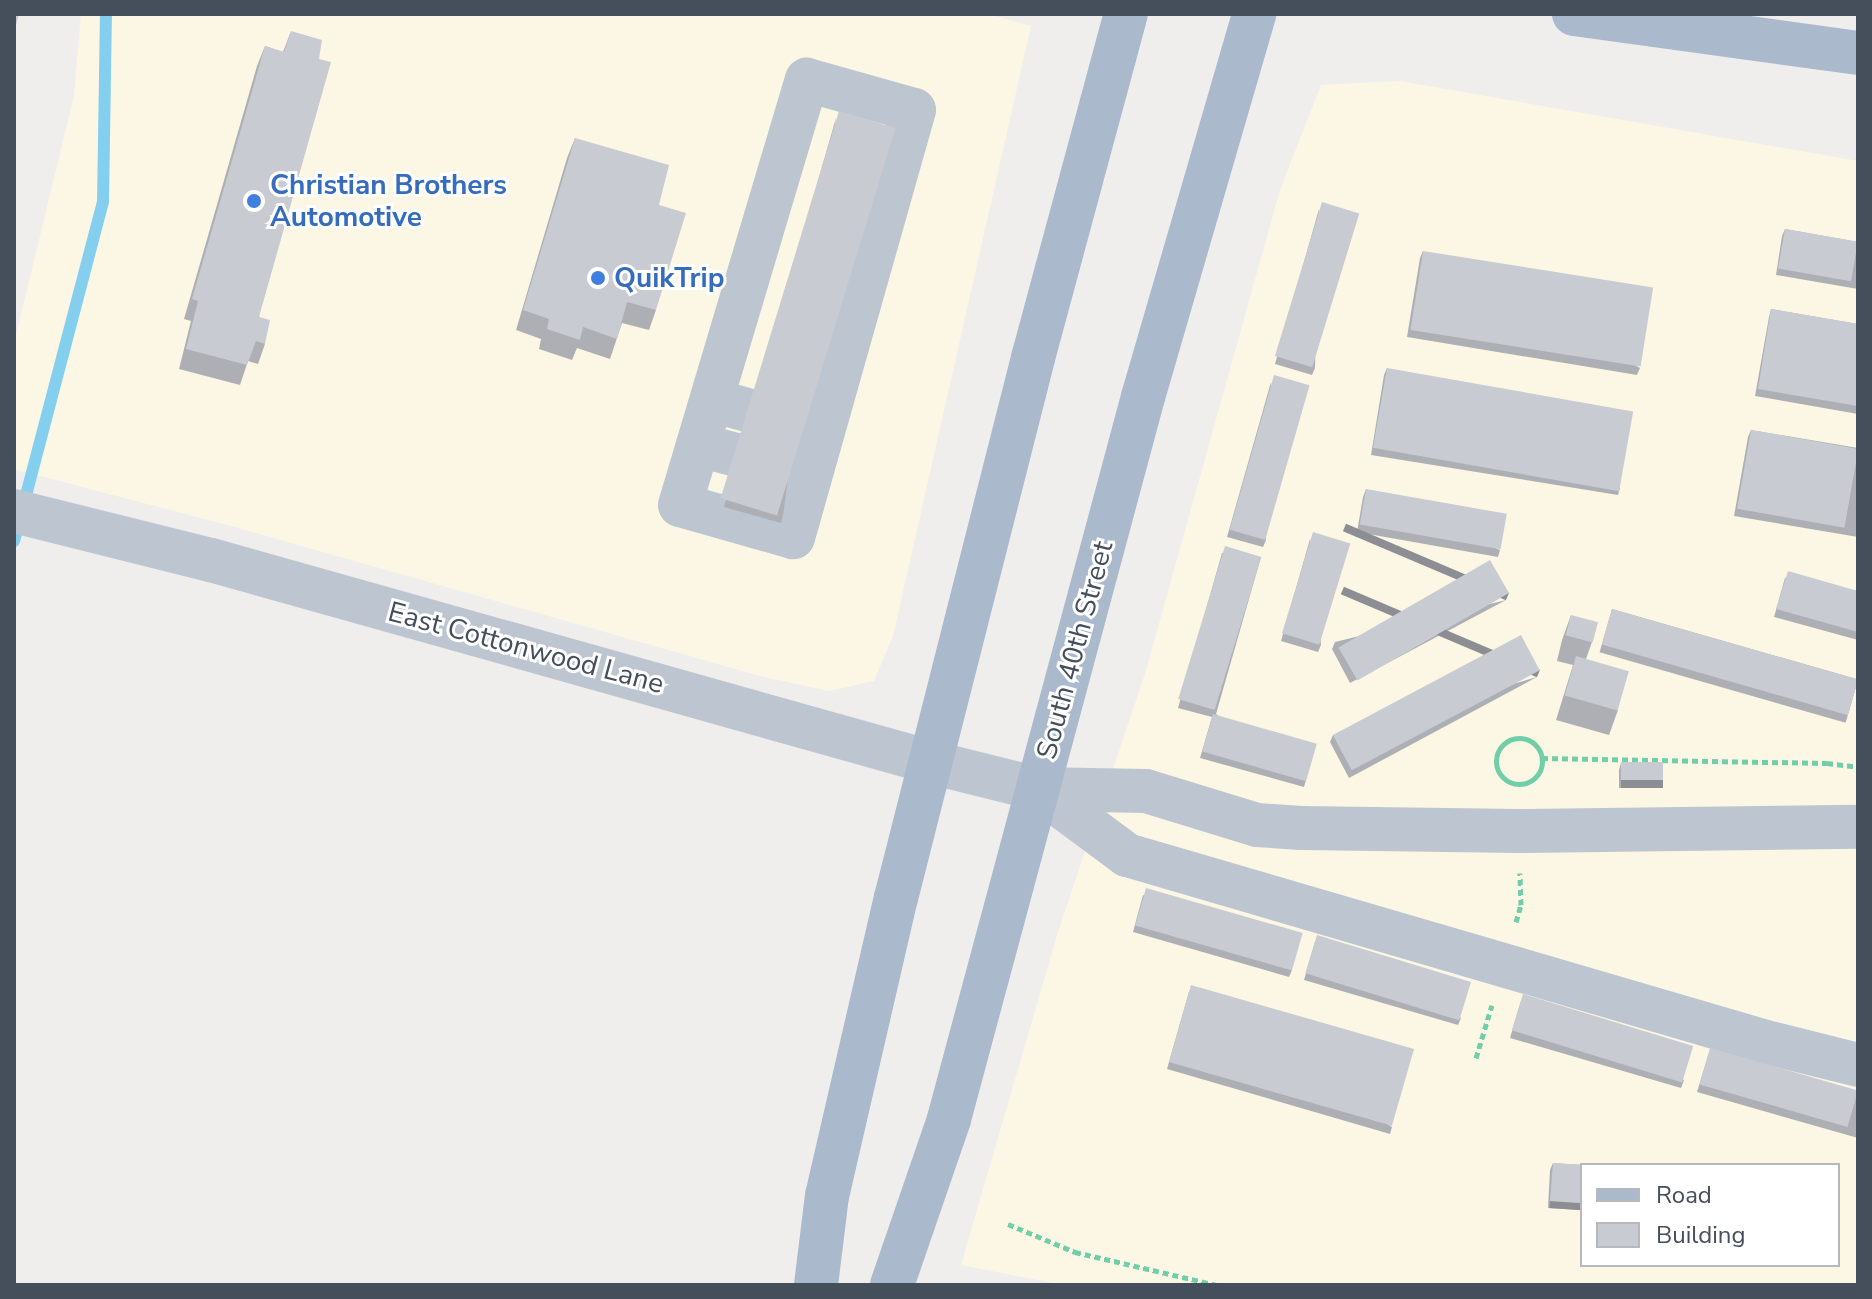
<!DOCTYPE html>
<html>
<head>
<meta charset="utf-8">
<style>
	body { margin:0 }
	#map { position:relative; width:1872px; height:1299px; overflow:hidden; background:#f0eded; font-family:"Nunito Sans",sans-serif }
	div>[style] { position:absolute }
	.commercial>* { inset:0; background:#fcf7e4 }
	.stream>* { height:12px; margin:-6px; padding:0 6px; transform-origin:6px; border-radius:6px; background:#85cfee }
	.path>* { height:5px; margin-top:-2.5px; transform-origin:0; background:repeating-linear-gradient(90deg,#70cea8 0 6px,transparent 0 10px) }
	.path>.ring { margin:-2.5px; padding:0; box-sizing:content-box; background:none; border:5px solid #70cea8; border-radius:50% }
	.minor>* { height:44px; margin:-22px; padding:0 22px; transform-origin:22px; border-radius:22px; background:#bdc6d0 }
	.major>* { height:44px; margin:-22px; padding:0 22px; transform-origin:22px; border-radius:22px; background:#abb9cd }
	.wall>* { inset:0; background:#adafb5; transform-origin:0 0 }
	.shaded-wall>* { inset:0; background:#8d8e94; transform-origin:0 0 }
	.building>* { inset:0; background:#c9cbd3; transform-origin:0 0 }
	.dots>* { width:22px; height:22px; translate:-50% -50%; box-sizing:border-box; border:4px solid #fff; border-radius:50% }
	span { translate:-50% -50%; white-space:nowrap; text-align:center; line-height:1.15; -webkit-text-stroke:6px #fff; paint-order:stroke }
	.shop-label { font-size:28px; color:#366cbe; font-weight:700 }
	.left { translate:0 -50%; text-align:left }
	.street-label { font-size:28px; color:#454e5b }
	.frame { position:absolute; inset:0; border:16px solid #454e5b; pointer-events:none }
	.legend { position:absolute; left:1580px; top:1163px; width:260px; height:104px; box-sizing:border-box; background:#fff; border:2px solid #b5b8bd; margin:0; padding:10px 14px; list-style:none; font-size:24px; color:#454e5b }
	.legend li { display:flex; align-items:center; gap:16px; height:40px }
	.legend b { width:40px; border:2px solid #b5b8bd }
</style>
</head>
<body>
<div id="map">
	<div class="commercial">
		<div style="clip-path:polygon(81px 14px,988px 14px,1031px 26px,893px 636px,874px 681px,829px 691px,760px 676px,235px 527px,14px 469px,14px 343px,74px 96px)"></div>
		<div style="clip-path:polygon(evenodd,1400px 81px,1858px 161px,1858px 1285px,1063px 1285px,961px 1265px,1058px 932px,1145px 674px,1280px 190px,1321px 85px,1400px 81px,1582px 1165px,1838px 1165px,1838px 1265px,1582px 1265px,1582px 1165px)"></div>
	</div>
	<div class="stream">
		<div style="left:14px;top:541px;width:350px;rotate:-75.3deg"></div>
		<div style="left:103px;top:202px;width:188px;rotate:-89.1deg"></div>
	</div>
	<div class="path">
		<div class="ring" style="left:1496px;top:738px;width:41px;height:41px"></div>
		<div style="left:1542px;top:758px;width:285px;rotate:1deg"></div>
		<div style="left:1827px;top:763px;width:31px;rotate:7deg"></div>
		<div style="left:1516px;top:922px;width:18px;rotate:-74deg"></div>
		<div style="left:1521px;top:905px;width:32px;rotate:-92deg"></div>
		<div style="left:1476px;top:1058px;width:55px;rotate:-73.2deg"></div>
		<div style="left:1008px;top:1224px;width:73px;rotate:22.7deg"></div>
		<div style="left:1075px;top:1252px;width:146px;rotate:13.1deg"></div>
	</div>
	<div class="minor">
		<div style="left:807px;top:80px;width:111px;rotate:15.7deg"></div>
		<div style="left:914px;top:110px;width:444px;rotate:105.8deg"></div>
		<div style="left:793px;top:537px;width:117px;rotate:-164.2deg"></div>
		<div style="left:680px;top:505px;width:444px;rotate:-73.4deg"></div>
		<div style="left:712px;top:400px;width:44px;rotate:15.9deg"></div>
		<div style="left:698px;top:445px;width:40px;rotate:14.4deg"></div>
		<div style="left:14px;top:511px;width:203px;rotate:14deg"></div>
		<div style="left:211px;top:560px;width:747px;rotate:15.69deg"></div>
		<div style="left:930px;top:762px;width:111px;rotate:14deg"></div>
		<div style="left:1038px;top:789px;width:108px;rotate:1.1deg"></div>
		<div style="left:1146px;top:791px;width:116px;rotate:17deg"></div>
		<div style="left:1257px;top:825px;width:44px;rotate:3.9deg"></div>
		<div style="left:1301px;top:828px;width:218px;rotate:0.8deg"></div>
		<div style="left:1519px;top:831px;width:339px;rotate:-0.7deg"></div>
		<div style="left:1038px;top:789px;width:111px;rotate:36.6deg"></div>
		<div style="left:1127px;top:855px;width:666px;rotate:16.31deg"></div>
		<div style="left:1766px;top:1042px;width:95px;rotate:14deg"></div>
	</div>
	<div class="major">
		<div style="left:1574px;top:14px;width:287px;rotate:7.8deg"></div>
		<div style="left:816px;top:1285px;width:90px;rotate:-83deg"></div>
		<div style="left:827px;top:1196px;width:306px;rotate:-77deg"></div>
		<div style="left:896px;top:898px;width:557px;rotate:-75.76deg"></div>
		<div style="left:1033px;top:358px;width:356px;rotate:-74.9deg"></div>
		<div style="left:892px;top:1285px;width:176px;rotate:-71deg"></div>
		<div style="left:949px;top:1119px;width:748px;rotate:-74.96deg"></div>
		<div style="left:1143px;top:397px;width:399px;rotate:-73.8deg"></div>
	</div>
	<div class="wall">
		<div style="clip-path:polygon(291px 31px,259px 317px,265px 344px,258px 364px,248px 361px,240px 385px,179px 369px,191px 321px,184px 319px,257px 66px,265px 46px,283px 52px)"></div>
		<div style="clip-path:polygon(836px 118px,783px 516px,781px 523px,724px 507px)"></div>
		<div style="clip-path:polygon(575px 138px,659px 205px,656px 310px,649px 330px,622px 323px,610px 359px,577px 348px,572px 360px,539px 349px,541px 339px,516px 330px,567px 158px)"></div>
		<div style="clip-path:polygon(1319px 209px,1315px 368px,1312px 375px,1275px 364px)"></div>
		<div style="clip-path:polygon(1785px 229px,1858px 242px,1858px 289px,1776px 275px,1782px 236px)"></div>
		<div style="clip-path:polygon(1423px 251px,1640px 368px,1637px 375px,1407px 337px,1420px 258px)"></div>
		<div style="clip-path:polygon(1771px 309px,1858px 324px,1858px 414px,1755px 396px,1769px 317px)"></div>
		<div style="clip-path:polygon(1387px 368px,1620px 488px,1618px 495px,1371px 455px,1384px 375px)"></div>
		<div style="clip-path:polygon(1271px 382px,1266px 540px,1263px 547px,1227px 537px)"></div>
		<div style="clip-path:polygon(1751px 430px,1858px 448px,1858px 537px,1734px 516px,1748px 437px)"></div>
		<div style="clip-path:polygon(1366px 489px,1500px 550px,1498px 557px,1357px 532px,1363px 497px)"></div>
		<div style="clip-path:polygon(1310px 539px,1321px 645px,1318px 652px,1281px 641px)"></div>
		<div style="clip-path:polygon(1222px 553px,1261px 557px,1216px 714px,1306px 780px,1304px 787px,1200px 758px,1212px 717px,1178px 708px)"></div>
		<div style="clip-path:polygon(1785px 578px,1858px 591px,1858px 640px,1774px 617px)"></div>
		<div style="clip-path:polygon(1506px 600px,1350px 683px,1332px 649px,1335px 642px)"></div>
		<div style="left:1612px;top:609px;width:256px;height:45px;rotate:16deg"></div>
		<div style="clip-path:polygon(1571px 615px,1592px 642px,1586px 659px,1618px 710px,1609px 735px,1556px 720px,1573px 665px,1557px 661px,1562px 640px)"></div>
		<div style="clip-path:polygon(1537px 677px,1349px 778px,1330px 742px,1333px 735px)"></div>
		<div style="clip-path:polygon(1621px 763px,1663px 780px,1660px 788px,1619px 788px,1619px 770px)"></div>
		<div style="clip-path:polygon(1143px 895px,1292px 970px,1289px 977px,1133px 932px)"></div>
		<div style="clip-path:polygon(1315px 942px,1461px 1018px,1458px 1025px,1304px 980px)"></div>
		<div style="clip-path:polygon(1189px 992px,1392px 1127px,1390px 1134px,1167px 1069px)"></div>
		<div style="clip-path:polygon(1521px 1001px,1684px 1080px,1681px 1088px,1510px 1038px)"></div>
		<div style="clip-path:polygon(1708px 1056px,1858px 1091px,1858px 1138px,1697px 1092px)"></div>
		<div style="clip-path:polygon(1553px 1163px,1582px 1165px,1582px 1210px,1548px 1208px,1550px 1170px)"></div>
	</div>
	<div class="shaded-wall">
		<div style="left:1509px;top:593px;width:8px;height:177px;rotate:113deg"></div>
		<div style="left:1540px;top:670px;width:8px;height:213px;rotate:113deg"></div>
		<div style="left:1621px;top:780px;width:42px;height:8px"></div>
		<div style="left:1550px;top:1201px;width:32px;height:7px;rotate:4deg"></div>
	</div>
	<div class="building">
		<div style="clip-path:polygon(14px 14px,19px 14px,14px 32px)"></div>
		<div style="clip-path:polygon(291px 31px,322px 40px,319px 59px,331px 62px,259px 317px,270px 320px,265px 344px,256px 341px,247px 365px,186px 349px,198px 301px,192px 299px,265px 46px,284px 52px)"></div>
		<div style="left:839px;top:111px;width:59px;height:405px;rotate:17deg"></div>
		<div style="clip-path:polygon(575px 138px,669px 165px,659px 205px,686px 213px,656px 310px,627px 302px,617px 339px,583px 327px,580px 340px,547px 329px,549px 319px,523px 310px)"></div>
		<div style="left:1322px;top:202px;width:39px;height:161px;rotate:17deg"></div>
		<div style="left:1785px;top:229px;width:74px;height:40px;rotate:10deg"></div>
		<div style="left:1423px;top:251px;width:233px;height:80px;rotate:9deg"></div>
		<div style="clip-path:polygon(1771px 309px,1858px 324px,1858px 406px,1758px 389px)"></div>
		<div style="left:1387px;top:368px;width:250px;height:81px;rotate:10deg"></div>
		<div style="left:1274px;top:375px;width:37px;height:161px;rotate:16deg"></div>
		<div style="left:1751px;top:430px;width:109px;height:80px;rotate:10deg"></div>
		<div style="left:1366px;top:489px;width:143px;height:36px;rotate:10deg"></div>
		<div style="left:1313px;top:532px;width:39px;height:106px;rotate:17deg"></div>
		<div style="left:1225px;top:546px;width:38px;height:160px;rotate:17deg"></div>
		<div style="left:1490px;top:560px;width:38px;height:175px;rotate:60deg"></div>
		<div style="clip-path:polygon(1788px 571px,1858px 591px,1858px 632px,1776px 609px)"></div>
		<div style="left:1612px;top:609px;width:256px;height:37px;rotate:16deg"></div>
		<div style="left:1571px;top:615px;width:28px;height:21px;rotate:15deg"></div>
		<div style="left:1521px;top:635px;width:40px;height:213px;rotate:62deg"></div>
		<div style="left:1576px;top:656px;width:55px;height:41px;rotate:16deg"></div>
		<div style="left:1213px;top:714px;width:108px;height:39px;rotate:16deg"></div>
		<div style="left:1663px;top:762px;width:18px;height:42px;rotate:90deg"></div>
		<div style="left:1146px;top:888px;width:163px;height:39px;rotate:16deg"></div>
		<div style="left:1317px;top:935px;width:161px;height:40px;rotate:17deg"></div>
		<div style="left:1191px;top:985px;width:232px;height:80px;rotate:16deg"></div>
		<div style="left:1523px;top:994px;width:178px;height:38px;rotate:17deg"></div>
		<div style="left:1710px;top:1048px;width:154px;height:38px;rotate:16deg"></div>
		<div style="clip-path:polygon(1553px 1163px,1586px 1165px,1582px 1165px,1582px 1203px,1550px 1201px)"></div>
	</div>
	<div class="dots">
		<div style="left:254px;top:201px;background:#3f7fe0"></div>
		<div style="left:598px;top:278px;background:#3f7fe0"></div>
	</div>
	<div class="shop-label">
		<span class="left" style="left:270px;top:201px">Christian Brothers<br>Automotive</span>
		<span class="left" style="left:614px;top:278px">QuikTrip</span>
	</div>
	<div class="street-label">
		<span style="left:526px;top:648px;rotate:15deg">East Cottonwood Lane</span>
		<span style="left:1075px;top:650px;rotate:-75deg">South 40th Street</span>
	</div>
	<div class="frame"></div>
	<ul class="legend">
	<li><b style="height:10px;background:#abb9cd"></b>Road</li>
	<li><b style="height:22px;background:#c9cbd3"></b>Building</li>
	</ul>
</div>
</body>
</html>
